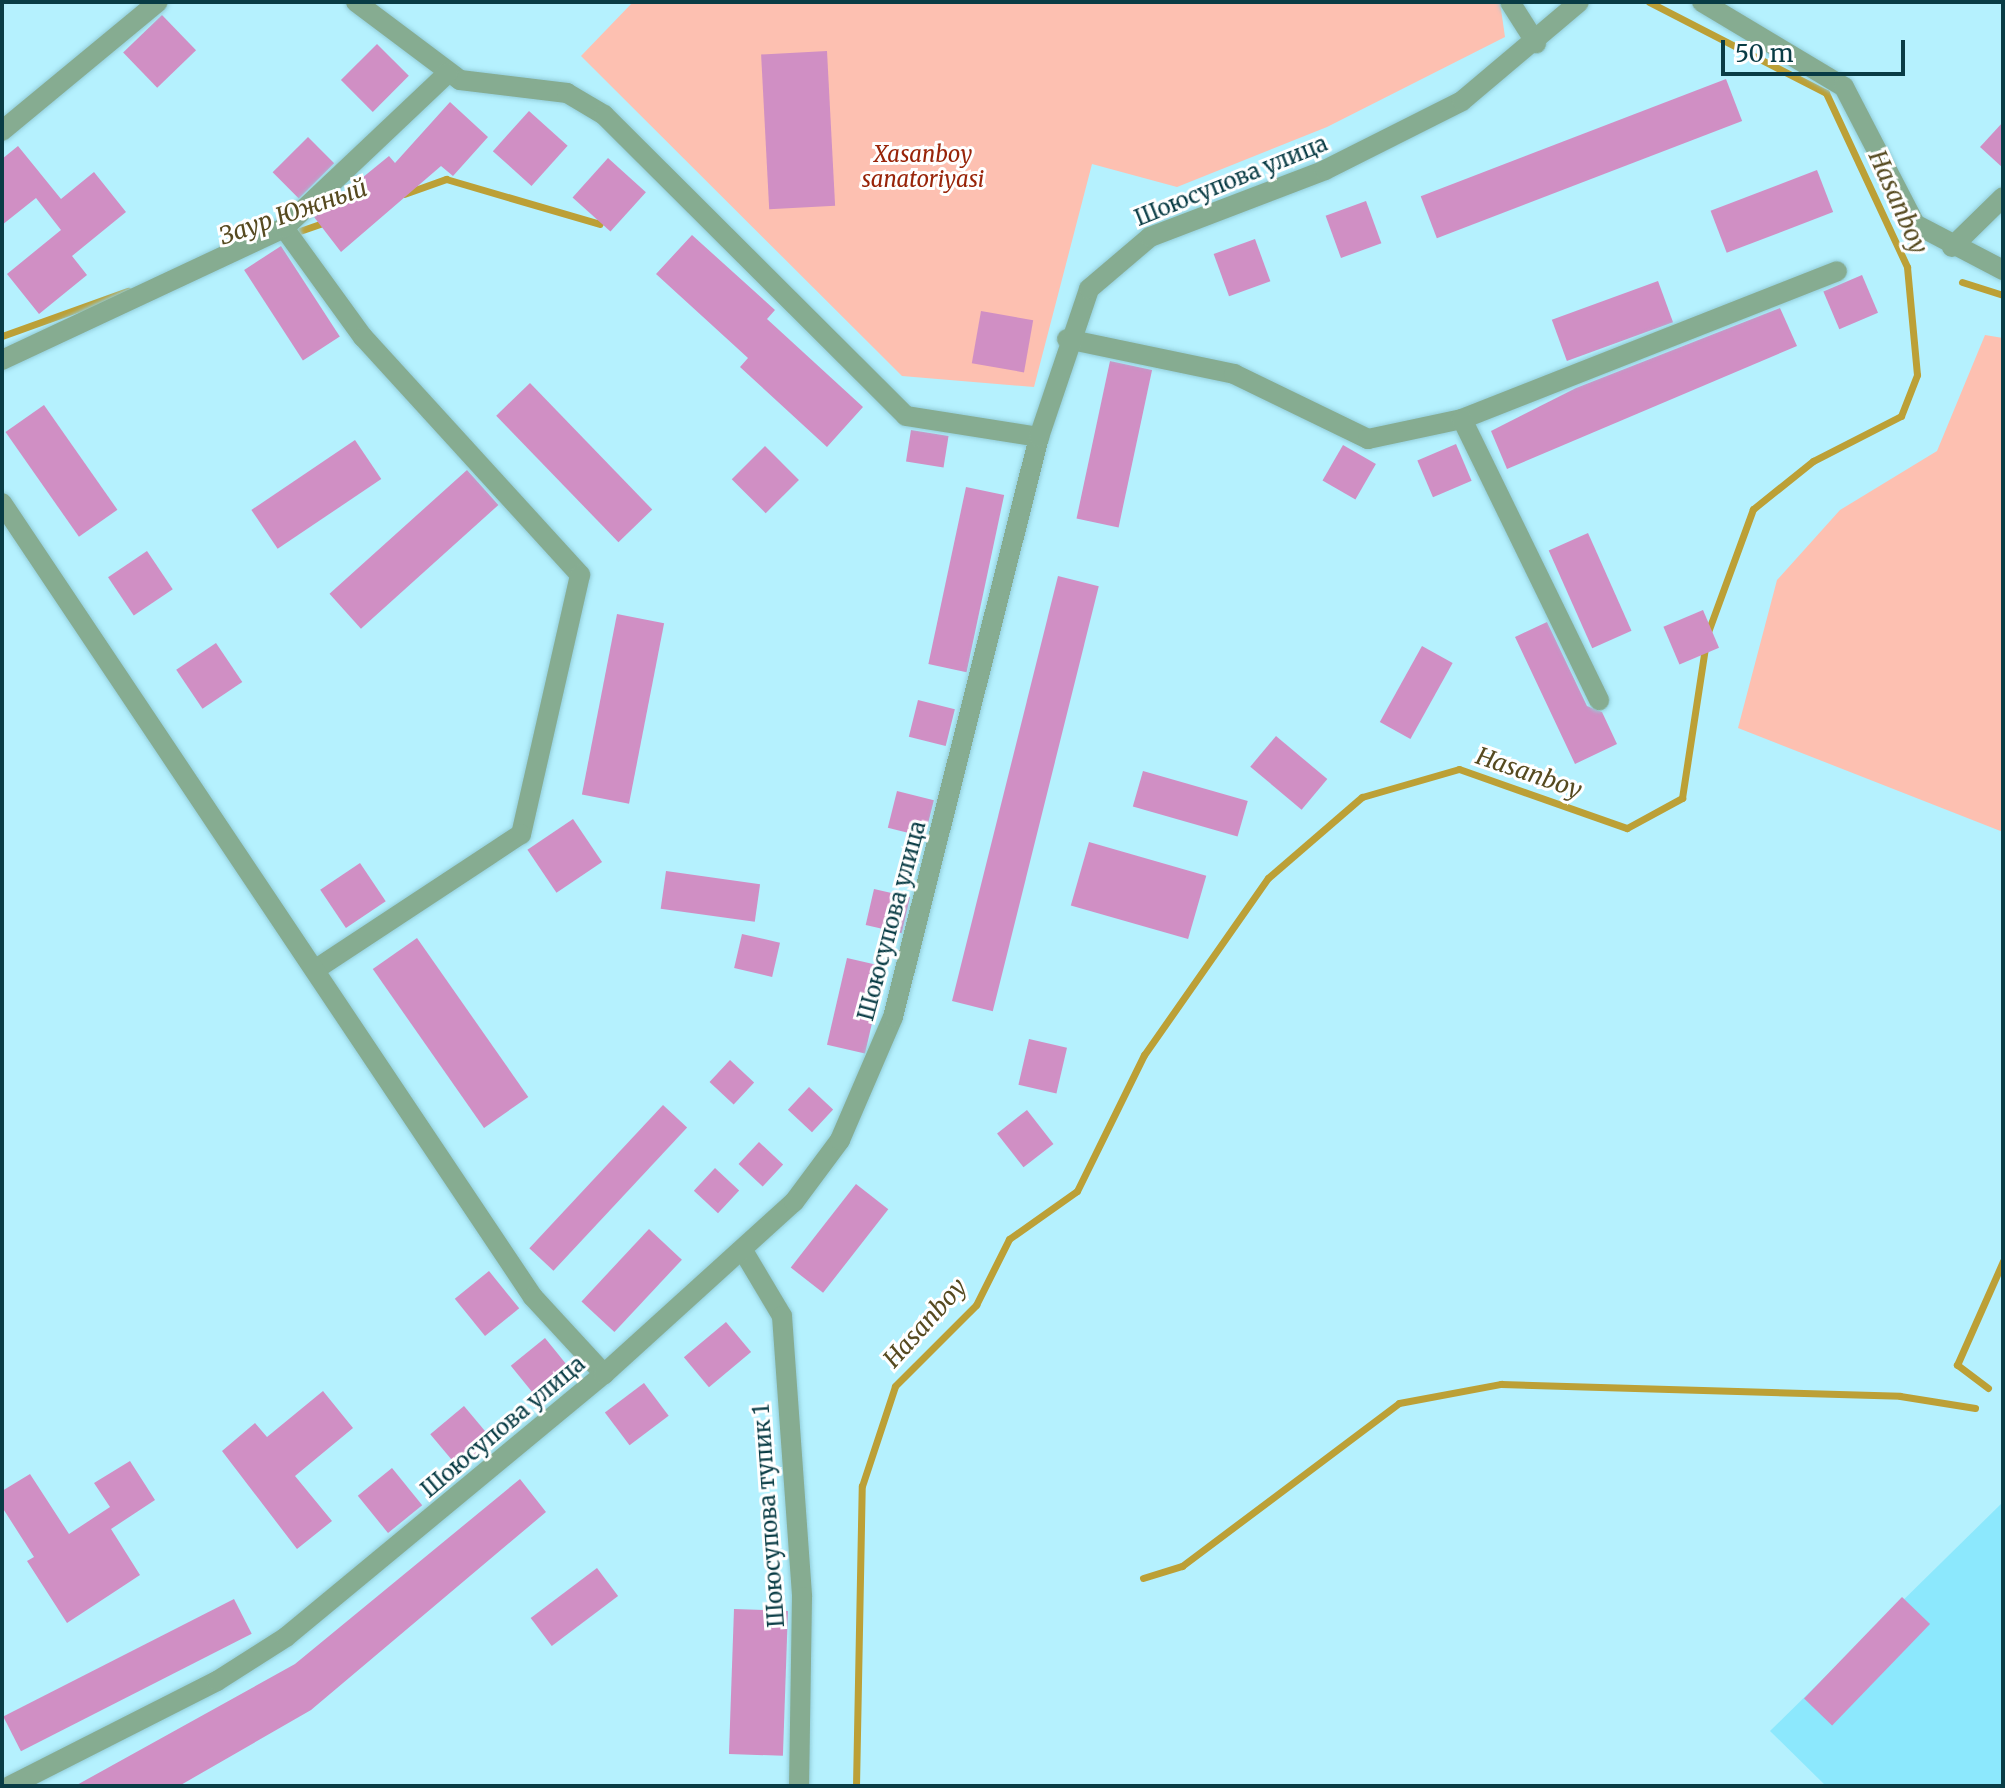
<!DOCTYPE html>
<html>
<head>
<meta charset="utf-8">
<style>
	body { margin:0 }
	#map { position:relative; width:2005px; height:1788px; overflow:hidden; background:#b5f1fe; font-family:Merriweather,serif }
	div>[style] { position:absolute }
	.built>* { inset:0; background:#8ce8fd }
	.green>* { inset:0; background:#fdc0b1 }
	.stream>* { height:7px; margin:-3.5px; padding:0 3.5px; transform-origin:3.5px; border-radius:3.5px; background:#bca036 }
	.building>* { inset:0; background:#d08fc4; transform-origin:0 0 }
	.roads { filter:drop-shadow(0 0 2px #93cdd9) drop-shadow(0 0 2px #93cdd9) }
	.minor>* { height:20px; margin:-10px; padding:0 10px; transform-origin:10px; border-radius:10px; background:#86ac91 }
	.tertiary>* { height:20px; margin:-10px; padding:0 10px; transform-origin:10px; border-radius:10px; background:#86ac91 }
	span { translate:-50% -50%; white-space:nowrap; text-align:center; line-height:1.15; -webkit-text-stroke:6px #fff; paint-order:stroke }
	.park-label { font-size:22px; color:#982409; font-style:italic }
	.street-label { font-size:22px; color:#093c45 }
	.water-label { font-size:24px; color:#564a20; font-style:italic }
	.frame { position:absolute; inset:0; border:4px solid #093c45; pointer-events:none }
	.scale { position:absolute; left:1721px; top:40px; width:184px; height:36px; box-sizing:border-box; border:4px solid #093c45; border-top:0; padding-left:10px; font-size:24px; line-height:28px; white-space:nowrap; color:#093c45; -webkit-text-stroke:6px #fff; paint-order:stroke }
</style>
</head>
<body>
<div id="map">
	<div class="built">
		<div style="clip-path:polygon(2003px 1502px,2003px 1786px,1826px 1786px,1770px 1731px)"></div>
	</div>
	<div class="green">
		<div style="clip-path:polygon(633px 2px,1500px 2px,1505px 37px,1327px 127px,1177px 187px,1092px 164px,1034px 387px,902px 376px,581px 56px)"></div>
		<div style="clip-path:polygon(1985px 335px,2003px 338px,2003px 832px,1738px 728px,1777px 580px,1840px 510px,1937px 451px)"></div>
	</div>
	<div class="stream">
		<div style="left:1649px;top:2px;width:199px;rotate:27.2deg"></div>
		<div style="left:1826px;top:93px;width:192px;rotate:65deg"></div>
		<div style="left:1907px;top:267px;width:108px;rotate:84.7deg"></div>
		<div style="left:1917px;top:375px;width:44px;rotate:111.3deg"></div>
		<div style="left:1901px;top:416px;width:99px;rotate:152.9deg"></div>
		<div style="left:1813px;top:461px;width:77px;rotate:141.3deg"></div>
		<div style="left:1753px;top:509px;width:134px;rotate:110.1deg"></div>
		<div style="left:404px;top:194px;width:45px;rotate:-19.7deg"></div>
		<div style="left:446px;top:179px;width:160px;rotate:16.3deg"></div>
		<div style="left:291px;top:234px;width:39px;rotate:-19deg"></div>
		<div style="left:1962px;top:282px;width:43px;rotate:17.6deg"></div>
		<div style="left:2px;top:336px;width:134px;rotate:-19.7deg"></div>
		<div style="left:1988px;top:1388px;width:39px;rotate:-143deg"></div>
		<div style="left:1957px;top:1365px;width:114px;rotate:-66.1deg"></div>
		<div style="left:1143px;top:1578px;width:41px;rotate:-17.1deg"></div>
		<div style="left:1182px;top:1566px;width:271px;rotate:-36.9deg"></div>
		<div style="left:1399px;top:1403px;width:104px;rotate:-10.6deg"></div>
		<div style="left:1501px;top:1384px;width:399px;rotate:1.7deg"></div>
		<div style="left:1900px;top:1396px;width:76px;rotate:9.1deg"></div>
		<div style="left:856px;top:1786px;width:300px;rotate:-88.9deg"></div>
		<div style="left:862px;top:1486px;width:105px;rotate:-71.7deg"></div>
		<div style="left:895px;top:1386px;width:115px;rotate:-45deg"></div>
		<div style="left:976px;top:1305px;width:74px;rotate:-63.4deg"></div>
		<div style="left:1009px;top:1239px;width:83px;rotate:-35.2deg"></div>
		<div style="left:1077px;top:1191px;width:152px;rotate:-63.8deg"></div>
		<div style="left:1144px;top:1055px;width:216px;rotate:-55deg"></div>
		<div style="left:1268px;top:878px;width:124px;rotate:-40.8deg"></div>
		<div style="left:1362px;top:797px;width:101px;rotate:-16.1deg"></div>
		<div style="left:1459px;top:769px;width:178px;rotate:19.4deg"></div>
		<div style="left:1627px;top:828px;width:63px;rotate:-28.6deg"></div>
		<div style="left:1682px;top:798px;width:153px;rotate:-81.3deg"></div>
	</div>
	<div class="building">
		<div style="left:162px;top:15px;width:49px;height:54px;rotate:46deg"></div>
		<div style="left:377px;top:44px;width:45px;height:51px;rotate:45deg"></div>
		<div style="left:827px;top:51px;width:155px;height:66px;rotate:87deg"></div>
		<div style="left:1726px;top:79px;width:45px;height:327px;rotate:69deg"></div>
		<div style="clip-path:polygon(450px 102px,488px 137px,453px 176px,441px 166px,341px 252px,314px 217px,389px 156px,395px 163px)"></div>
		<div style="left:529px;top:111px;width:52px;height:54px;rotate:42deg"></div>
		<div style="clip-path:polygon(2003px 122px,2003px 168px,1980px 147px)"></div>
		<div style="left:308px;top:137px;width:37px;height:50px;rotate:45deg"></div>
		<div style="clip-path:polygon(18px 146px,61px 199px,94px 172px,126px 212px,72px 256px,87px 275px,39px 314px,7px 274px,61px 230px,36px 198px,2px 225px,2px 159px)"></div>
		<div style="left:608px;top:158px;width:51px;height:53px;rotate:42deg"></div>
		<div style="left:1817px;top:170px;width:45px;height:114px;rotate:69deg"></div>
		<div style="left:1366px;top:201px;width:45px;height:43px;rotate:70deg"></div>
		<div style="clip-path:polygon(692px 235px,775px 310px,767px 319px,863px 407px,827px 447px,740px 367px,748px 358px,656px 274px)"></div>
		<div style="left:1255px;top:239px;width:45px;height:44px;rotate:70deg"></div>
		<div style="left:281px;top:246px;width:108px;height:44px;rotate:57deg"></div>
		<div style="left:1862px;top:275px;width:41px;height:42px;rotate:67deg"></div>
		<div style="left:1658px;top:281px;width:44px;height:113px;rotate:70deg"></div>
		<div style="clip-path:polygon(1780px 308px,1797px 346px,1507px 469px,1491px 431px,1576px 388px)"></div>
		<div style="left:981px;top:311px;width:53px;height:53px;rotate:10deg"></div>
		<div style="left:1110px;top:361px;width:43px;height:161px;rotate:12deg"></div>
		<div style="left:530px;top:383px;width:176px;height:47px;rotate:46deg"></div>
		<div style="left:44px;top:405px;width:128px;height:47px;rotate:55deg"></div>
		<div style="left:911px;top:430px;width:38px;height:32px;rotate:9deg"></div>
		<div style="left:355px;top:440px;width:47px;height:125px;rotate:56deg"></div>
		<div style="left:1456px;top:444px;width:40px;height:42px;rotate:67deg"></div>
		<div style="left:1343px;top:445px;width:38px;height:41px;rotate:30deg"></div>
		<div style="left:765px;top:446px;width:48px;height:47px;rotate:45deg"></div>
		<div style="left:467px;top:470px;width:47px;height:185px;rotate:48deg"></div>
		<div style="left:966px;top:487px;width:39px;height:181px;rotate:12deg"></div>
		<div style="left:1588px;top:533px;width:107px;height:43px;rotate:66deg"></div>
		<div style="left:147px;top:551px;width:46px;height:47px;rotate:56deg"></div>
		<div style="left:1058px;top:576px;width:42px;height:438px;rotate:14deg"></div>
		<div style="left:1703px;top:610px;width:41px;height:43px;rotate:67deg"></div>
		<div style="left:617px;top:614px;width:48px;height:184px;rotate:11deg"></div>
		<div style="clip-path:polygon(1547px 622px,1587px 706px,1602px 712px,1617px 744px,1575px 764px,1515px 637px)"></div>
		<div style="left:216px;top:643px;width:47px;height:48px;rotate:56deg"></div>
		<div style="left:1422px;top:646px;width:35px;height:87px;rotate:29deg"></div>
		<div style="left:918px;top:700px;width:38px;height:38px;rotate:14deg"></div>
		<div style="left:1276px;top:736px;width:67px;height:40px;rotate:40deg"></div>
		<div style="left:1143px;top:771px;width:109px;height:37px;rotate:16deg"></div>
		<div style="left:897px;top:791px;width:38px;height:38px;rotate:14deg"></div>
		<div style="left:573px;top:819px;width:52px;height:55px;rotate:56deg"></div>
		<div style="left:1089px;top:842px;width:122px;height:66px;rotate:16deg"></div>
		<div style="left:360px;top:863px;width:46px;height:48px;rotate:56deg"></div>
		<div style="left:666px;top:871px;width:95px;height:38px;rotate:8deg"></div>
		<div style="left:874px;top:889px;width:37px;height:37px;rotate:13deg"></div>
		<div style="left:742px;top:934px;width:39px;height:35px;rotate:13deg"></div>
		<div style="left:417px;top:938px;width:194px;height:54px;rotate:55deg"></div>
		<div style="left:847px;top:958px;width:39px;height:89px;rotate:13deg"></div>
		<div style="left:1029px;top:1039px;width:39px;height:47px;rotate:13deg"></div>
		<div style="left:730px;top:1060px;width:33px;height:30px;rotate:43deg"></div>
		<div style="left:809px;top:1087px;width:33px;height:31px;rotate:43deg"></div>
		<div style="left:663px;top:1105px;width:33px;height:196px;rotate:43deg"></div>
		<div style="left:1027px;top:1110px;width:43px;height:38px;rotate:52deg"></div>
		<div style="left:759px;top:1142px;width:33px;height:30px;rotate:43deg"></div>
		<div style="left:715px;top:1168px;width:33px;height:31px;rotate:43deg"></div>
		<div style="left:856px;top:1184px;width:41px;height:106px;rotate:38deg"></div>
		<div style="left:649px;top:1229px;width:45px;height:99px;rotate:43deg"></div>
		<div style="left:489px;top:1271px;width:48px;height:44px;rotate:51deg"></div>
		<div style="left:726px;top:1322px;width:39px;height:55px;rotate:50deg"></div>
		<div style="left:545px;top:1338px;width:48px;height:44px;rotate:51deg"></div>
		<div style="left:644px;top:1383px;width:41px;height:49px;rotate:53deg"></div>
		<div style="clip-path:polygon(323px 1391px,353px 1428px,295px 1476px,332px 1521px,297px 1549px,222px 1451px,255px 1423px,267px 1437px)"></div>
		<div style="left:464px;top:1406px;width:48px;height:44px;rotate:50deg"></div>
		<div style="clip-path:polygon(130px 1461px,155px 1500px,111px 1529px,140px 1575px,67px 1623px,27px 1561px,34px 1557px,2px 1507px,2px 1491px,30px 1474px,69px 1534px,110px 1507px,94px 1483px)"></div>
		<div style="left:392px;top:1468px;width:48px;height:44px;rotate:51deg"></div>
		<div style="clip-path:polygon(520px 1479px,546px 1512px,311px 1710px,179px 1786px,75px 1786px,295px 1664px)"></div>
		<div style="left:597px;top:1568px;width:35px;height:83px;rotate:53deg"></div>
		<div style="left:1902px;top:1597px;width:39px;height:141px;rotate:44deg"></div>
		<div style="left:234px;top:1599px;width:39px;height:259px;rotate:63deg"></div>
		<div style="left:734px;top:1609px;width:54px;height:145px;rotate:2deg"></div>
	</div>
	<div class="roads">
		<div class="minor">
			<div style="left:356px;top:2px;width:130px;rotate:36.9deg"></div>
			<div style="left:460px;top:80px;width:108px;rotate:6.9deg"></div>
			<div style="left:567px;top:93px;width:43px;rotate:30.7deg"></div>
			<div style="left:604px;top:115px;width:426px;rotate:44.9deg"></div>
			<div style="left:906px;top:416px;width:135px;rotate:9deg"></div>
			<div style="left:1510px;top:2px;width:49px;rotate:57.6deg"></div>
			<div style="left:1702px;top:2px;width:165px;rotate:30.9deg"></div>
			<div style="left:1844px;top:87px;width:154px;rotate:62.6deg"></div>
			<div style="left:1915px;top:224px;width:99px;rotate:27.6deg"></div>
			<div style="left:2px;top:131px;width:202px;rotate:-39.6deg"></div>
			<div style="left:284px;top:228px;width:135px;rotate:54.1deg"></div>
			<div style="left:363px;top:337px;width:322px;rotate:47.6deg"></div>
			<div style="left:580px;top:575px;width:266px;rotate:102.8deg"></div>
			<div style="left:521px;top:834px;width:247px;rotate:146.6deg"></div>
			<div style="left:1952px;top:247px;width:71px;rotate:-44.4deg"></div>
			<div style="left:1067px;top:339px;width:171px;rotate:11.8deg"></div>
			<div style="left:1234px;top:374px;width:149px;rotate:25.9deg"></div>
			<div style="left:1368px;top:439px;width:96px;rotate:-12deg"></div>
			<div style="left:1462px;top:419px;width:403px;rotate:-21.5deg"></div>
			<div style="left:2px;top:360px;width:311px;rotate:-25.1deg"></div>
			<div style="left:284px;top:228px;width:226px;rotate:-43.4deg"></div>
			<div style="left:1462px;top:419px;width:313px;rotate:64deg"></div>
			<div style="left:2px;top:503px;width:955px;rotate:56.23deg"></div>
			<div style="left:533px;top:1297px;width:105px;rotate:47.3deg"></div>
			<div style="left:745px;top:1254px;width:72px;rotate:59.2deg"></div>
			<div style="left:782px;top:1316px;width:282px;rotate:85.9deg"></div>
			<div style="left:802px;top:1597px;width:189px;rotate:90.9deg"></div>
		</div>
		<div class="tertiary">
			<div style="left:10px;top:1786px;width:232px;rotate:-26.9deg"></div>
			<div style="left:217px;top:1681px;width:82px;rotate:-32.5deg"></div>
			<div style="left:286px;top:1637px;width:413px;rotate:-39.6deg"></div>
			<div style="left:604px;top:1374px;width:256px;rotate:-42.2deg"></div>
			<div style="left:794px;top:1202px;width:77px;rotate:-53.4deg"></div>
			<div style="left:840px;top:1140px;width:134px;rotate:-66.7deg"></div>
			<div style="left:893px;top:1017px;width:598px;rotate:-75.87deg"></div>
			<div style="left:1039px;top:437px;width:156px;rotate:-71.3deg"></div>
			<div style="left:1089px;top:289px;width:80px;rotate:-40.4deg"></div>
			<div style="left:1150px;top:237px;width:187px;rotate:-20.9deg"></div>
			<div style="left:1325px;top:170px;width:153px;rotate:-26.7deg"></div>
			<div style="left:1462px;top:101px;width:153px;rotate:-40.2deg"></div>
		</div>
	</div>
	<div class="park-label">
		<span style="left:923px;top:167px">Xasanboy<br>sanatoriyasi</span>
	</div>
	<div class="street-label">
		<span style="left:1231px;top:181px;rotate:-22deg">Шоюсупова улица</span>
		<span style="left:892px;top:921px;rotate:-75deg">Шоюсупова улица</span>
		<span style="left:503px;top:1427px;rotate:-40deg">Шоюсупова улица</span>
		<span style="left:769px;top:1516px;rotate:-94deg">Шоюсупова тупик 1</span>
	</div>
	<div class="water-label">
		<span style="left:1898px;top:202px;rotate:66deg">Hasanboy</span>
		<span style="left:293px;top:212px;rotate:-19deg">Заур Южный</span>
		<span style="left:1529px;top:773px;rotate:19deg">Hasanboy</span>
		<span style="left:925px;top:1323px;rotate:-48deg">Hasanboy</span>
	</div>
	<div class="frame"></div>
	<div class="scale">50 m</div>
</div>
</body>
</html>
